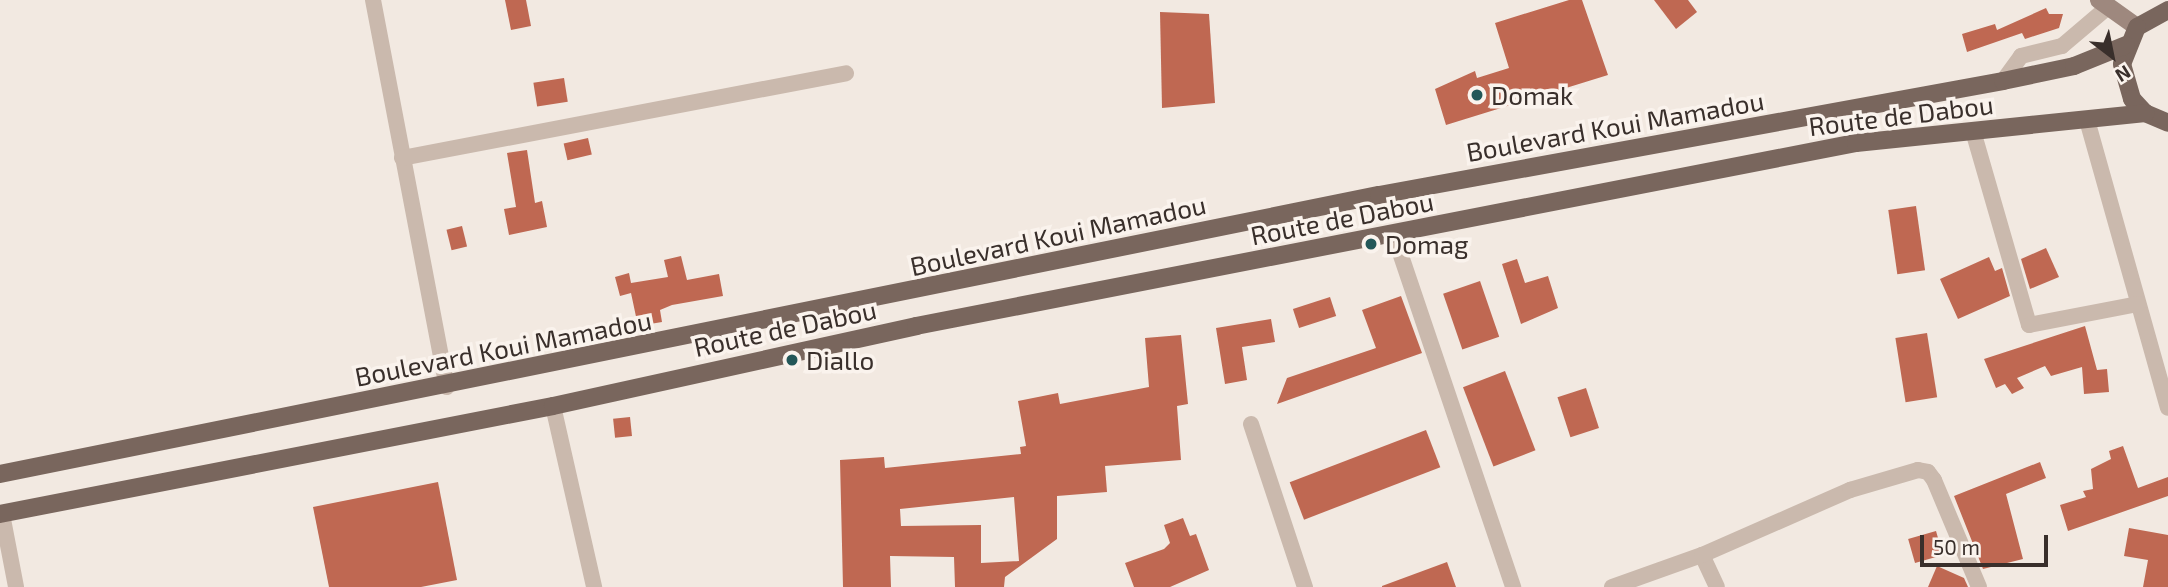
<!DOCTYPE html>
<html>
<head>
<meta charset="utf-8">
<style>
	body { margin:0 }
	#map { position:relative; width:2168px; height:587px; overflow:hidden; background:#f2e9e1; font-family:"Exo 2",sans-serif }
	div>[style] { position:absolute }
	.building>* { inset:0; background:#bf6852; transform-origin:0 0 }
	.street>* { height:16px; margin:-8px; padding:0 8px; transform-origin:8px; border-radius:8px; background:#cab9ad }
	.secondary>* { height:18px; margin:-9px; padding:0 9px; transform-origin:9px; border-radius:9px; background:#9e887e }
	.primary>* { height:18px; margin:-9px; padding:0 9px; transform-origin:9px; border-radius:9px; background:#79665d }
	.dots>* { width:19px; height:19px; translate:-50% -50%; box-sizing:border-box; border:4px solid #faf3ed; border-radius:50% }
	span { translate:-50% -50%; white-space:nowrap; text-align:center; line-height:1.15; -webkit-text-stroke:7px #faf3ed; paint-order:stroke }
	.poi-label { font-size:26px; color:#392f2b }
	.left { translate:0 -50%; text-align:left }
	.street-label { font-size:26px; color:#392f2b }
	.north { position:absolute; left:2077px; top:21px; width:70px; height:70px; -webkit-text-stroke:5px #faf3ed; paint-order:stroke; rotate:148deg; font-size:19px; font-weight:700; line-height:28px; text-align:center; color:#392f2b }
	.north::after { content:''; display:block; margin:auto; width:24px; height:32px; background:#392f2b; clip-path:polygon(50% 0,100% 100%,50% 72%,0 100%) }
	.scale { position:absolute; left:1920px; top:535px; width:128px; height:32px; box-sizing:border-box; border:4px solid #392f2b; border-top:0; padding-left:9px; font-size:21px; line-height:24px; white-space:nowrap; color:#392f2b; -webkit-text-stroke:5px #faf3ed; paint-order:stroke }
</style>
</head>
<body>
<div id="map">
	<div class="building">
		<div style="clip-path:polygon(505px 0,526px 0,531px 26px,511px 30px)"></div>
		<div style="clip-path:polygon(1569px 0,1582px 0,1608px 75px,1446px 125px,1435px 89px,1475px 71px,1477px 78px,1509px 68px,1495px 23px)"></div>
		<div style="clip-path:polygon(1654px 0,1688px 0,1697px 12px,1676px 29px)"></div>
		<div style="clip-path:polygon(2046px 8px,2049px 14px,2063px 14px,2059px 28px,2025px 39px,2022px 33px,1967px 52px,1962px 34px,1995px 24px,1997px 30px)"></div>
		<div style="clip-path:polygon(1160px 12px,1209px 14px,1215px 103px,1162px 108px)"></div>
		<div style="left:564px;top:78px;width:24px;height:31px;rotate:81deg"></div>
		<div style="left:588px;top:138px;width:17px;height:25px;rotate:77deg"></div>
		<div style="clip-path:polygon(527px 150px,535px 203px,542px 201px,547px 227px,509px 235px,504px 209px,516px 207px,507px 153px)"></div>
		<div style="left:1916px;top:206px;width:65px;height:28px;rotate:82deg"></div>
		<div style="left:462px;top:226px;width:21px;height:16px;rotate:76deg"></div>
		<div style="clip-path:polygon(2046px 248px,2059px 277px,2030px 289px,2021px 259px)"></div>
		<div style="clip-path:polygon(681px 256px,687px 280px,719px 274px,723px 296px,672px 305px,660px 310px,662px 322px,638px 326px,631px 293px,620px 296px,615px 277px,629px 273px,631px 283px,668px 277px,664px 260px)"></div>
		<div style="clip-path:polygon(1989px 257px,1995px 271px,2002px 268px,2010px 296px,1958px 319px,1940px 279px)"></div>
		<div style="clip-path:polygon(1517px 259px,1525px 283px,1548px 276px,1558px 308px,1521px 324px,1502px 264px)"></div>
		<div style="left:1480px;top:281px;width:59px;height:39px;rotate:71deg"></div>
		<div style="clip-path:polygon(1401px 296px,1422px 353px,1277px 404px,1287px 378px,1376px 348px,1362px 310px)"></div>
		<div style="left:1330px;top:297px;width:20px;height:39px;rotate:72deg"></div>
		<div style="clip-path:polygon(1271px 319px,1275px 342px,1242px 347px,1247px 380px,1225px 384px,1216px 328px)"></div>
		<div style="clip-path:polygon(2085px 326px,2097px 370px,2107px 369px,2109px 392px,2084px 394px,2082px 367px,2051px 376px,2045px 366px,2017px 378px,2024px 388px,2012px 394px,2005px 384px,1996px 388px,1984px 359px)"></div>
		<div style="left:1927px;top:333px;width:65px;height:32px;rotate:81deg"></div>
		<div style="clip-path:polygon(evenodd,1181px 335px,1188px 404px,1177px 406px,1181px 460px,1105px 466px,1107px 492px,1057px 496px,1057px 539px,1005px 577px,1004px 587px,955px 587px,954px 557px,890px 556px,891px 587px,843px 587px,840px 460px,884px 457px,885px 468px,1021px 454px,1020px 447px,1026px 446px,1018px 401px,1058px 393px,1060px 404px,1149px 387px,1145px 338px,1181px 335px,1014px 497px,1019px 561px,981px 563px,981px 525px,901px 526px,900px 509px,1014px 497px)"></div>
		<div style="left:1505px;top:371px;width:85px;height:45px;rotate:69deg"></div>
		<div style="left:1586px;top:388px;width:42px;height:30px;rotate:72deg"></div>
		<div style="left:630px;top:417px;width:19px;height:17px;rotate:84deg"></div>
		<div style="left:1426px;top:430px;width:40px;height:146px;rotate:69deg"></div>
		<div style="clip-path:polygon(2123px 446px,2138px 488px,2168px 477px,2168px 496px,2068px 531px,2060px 505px,2086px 497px,2083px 491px,2093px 489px,2091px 469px,2111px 459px,2109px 451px)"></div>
		<div style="clip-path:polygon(2040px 462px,2046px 478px,2006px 494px,2023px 559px,1983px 569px,1954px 496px)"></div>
		<div style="clip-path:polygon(438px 482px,457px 580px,421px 587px,329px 587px,313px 507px)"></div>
		<div style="clip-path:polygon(1183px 518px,1190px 536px,1196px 534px,1209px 570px,1170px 587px,1134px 587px,1125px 563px,1164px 549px,1170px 543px,1164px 525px)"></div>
		<div style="clip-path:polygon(2129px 528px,2168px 535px,2168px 587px,2143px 587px,2148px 560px,2124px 556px)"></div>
		<div style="left:1936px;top:531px;width:25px;height:29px;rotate:74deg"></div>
		<div style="clip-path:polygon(1447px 562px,1456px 587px,1382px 587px,1382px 586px)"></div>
		<div style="clip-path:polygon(1937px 566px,1964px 578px,1968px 587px,1928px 587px)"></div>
	</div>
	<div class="street">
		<div style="left:373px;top:0;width:394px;rotate:79.2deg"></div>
		<div style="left:2003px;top:81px;width:31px;rotate:-54deg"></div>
		<div style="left:2021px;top:56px;width:42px;rotate:-13.7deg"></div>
		<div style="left:2062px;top:46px;width:60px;rotate:-40.3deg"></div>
		<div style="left:2087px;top:120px;width:299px;rotate:74.3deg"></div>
		<div style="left:1973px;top:131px;width:202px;rotate:73.9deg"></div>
		<div style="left:2029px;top:325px;width:111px;rotate:-10.9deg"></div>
		<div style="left:402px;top:158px;width:452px;rotate:-10.8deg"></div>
		<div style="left:1394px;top:235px;width:372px;rotate:71.3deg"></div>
		<div style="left:553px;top:406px;width:186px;rotate:77.2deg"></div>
		<div style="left:1251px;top:424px;width:172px;rotate:71.7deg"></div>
		<div style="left:2px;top:514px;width:74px;rotate:79.1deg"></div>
		<div style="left:1702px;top:555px;width:35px;rotate:65deg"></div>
		<div style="left:1612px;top:587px;width:96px;rotate:-19.6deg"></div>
		<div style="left:1702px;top:555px;width:162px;rotate:-23.7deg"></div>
		<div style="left:1850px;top:490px;width:71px;rotate:-16.4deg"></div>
		<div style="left:1918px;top:470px;width:10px;rotate:11deg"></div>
		<div style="left:1928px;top:472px;width:10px;rotate:53deg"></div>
		<div style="left:1934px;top:480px;width:116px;rotate:67.2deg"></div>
	</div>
	<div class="secondary">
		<div style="left:2099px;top:0;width:47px;rotate:35.4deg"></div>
	</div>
	<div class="primary">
		<div style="left:2168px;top:10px;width:35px;rotate:151deg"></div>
		<div style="left:2137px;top:27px;width:40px;rotate:112deg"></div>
		<div style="left:2122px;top:64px;width:36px;rotate:74deg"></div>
		<div style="left:2132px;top:99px;width:19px;rotate:47deg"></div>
		<div style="left:2145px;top:113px;width:25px;rotate:23deg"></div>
		<div style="left:0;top:474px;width:1407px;rotate:-11.44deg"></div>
		<div style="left:1379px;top:195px;width:634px;rotate:-10.35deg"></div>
		<div style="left:2003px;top:81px;width:73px;rotate:-11.9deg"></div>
		<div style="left:2074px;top:66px;width:56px;rotate:-22deg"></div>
		<div style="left:0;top:514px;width:563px;rotate:-11.05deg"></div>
		<div style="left:553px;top:406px;width:372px;rotate:-12.4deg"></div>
		<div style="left:916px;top:326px;width:958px;rotate:-11.02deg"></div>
		<div style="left:1856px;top:143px;width:291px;rotate:-5.9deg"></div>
	</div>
	<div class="dots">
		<div style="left:1477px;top:95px;background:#235758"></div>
		<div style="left:1371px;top:244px;background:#235758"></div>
		<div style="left:792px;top:360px;background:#235758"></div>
	</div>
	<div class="poi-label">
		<span class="left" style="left:1491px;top:95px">Domak</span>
		<span class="left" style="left:1385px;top:244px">Domag</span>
		<span class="left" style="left:806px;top:360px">Diallo</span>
	</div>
	<div class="street-label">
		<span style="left:1901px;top:115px;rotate:-7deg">Route de Dabou</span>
		<span style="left:1615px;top:126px;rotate:-10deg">Boulevard Koui Mamadou</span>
		<span style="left:1342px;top:218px;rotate:-11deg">Route de Dabou</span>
		<span style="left:1058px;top:235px;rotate:-12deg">Boulevard Koui Mamadou</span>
		<span style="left:785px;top:328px;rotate:-12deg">Route de Dabou</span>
		<span style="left:503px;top:348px;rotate:-11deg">Boulevard Koui Mamadou</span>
	</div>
	<div class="north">N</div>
	<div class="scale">50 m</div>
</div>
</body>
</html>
